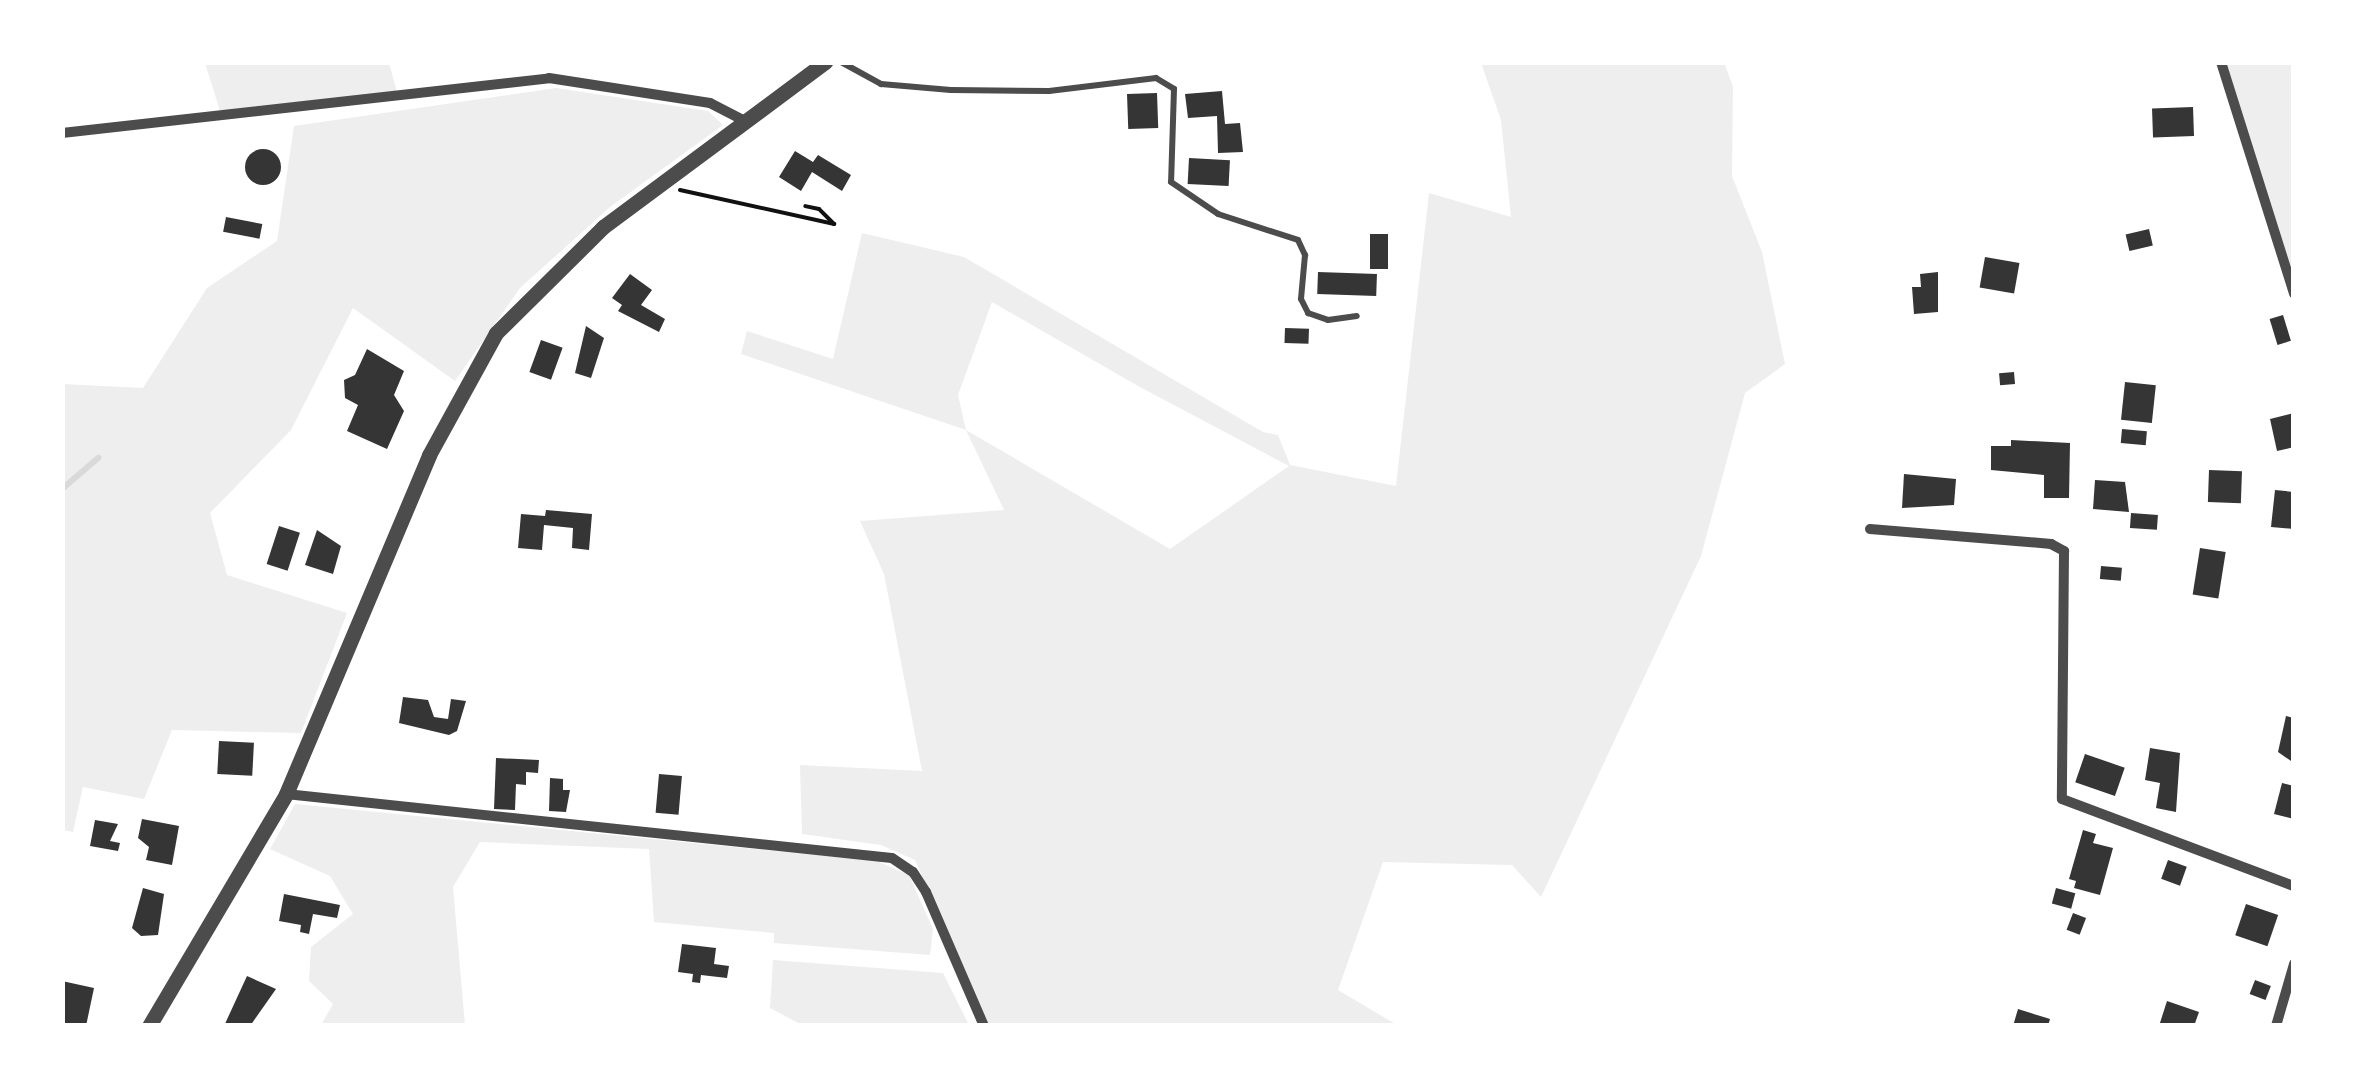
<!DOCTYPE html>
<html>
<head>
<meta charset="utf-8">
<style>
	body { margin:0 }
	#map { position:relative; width:2356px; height:1088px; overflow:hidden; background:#fff; font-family:Literata,serif }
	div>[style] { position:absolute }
	.green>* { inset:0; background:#eee }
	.stream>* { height:6px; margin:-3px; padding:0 3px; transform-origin:3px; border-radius:3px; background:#d9d9d9 }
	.building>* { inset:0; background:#353535; transform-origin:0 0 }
	.round { border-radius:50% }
	.path>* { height:4px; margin:-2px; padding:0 2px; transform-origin:2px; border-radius:2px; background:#111 }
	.service>* { height:6px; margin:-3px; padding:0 3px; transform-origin:3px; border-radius:3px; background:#4c4c4c }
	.minor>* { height:10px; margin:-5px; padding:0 5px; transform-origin:5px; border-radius:5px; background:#4c4c4c }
	.tertiary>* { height:15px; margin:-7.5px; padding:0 7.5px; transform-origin:7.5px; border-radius:7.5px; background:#4c4c4c }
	span { translate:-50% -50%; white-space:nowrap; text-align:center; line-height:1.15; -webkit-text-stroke:9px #fff; paint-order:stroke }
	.frame { position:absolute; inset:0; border:65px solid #fff; pointer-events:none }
</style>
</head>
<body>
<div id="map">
	<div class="green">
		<div style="clip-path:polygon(evenodd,1724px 62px,1733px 87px,1732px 176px,1762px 252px,1785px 364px,1745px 393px,1701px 556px,1541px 897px,1512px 865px,1383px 862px,1338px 990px,1397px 1025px,988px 1026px,915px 860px,881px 845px,802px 834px,800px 765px,922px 771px,884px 574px,860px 521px,1004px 510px,966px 430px,741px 354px,747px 331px,833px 359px,862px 233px,964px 257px,1263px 432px,1278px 435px,1290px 465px,1396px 486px,1429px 193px,1511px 217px,1501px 120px,1481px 63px,1724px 62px,992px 302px,1138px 386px,1289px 466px,1170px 549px,966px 430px,958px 395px,992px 302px)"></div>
		<div style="clip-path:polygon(205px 63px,389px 63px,397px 92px,220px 111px)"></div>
		<div style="clip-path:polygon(2224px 63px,2293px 63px,2293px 294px)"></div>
		<div style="clip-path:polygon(556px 88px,708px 111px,723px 125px,610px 207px,520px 288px,455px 381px,353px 308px,291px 430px,210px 513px,227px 575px,347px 613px,301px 733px,172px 730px,144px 799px,83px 787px,73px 832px,63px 830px,63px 384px,143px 388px,207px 288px,277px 241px,294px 126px)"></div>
		<div style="clip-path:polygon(295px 804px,877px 861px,909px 875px,933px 929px,930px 955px,774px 943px,774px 933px,654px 922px,649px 849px,480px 842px,453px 887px,465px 1025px,321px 1025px,333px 1004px,309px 981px,311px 947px,353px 914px,330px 876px,270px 849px)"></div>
		<div style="clip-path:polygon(773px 960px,943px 973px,969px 1025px,802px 1025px,770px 1008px)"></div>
	</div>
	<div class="stream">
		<div style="left:62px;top:489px;width:48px;rotate:-40.7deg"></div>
	</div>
	<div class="building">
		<div style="clip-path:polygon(1222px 91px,1225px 124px,1240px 123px,1243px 152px,1218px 153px,1217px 116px,1188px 118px,1185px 94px)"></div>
		<div style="left:1157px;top:93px;width:35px;height:30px;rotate:88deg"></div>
		<div style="left:2193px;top:107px;width:29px;height:41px;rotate:88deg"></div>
		<div class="round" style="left:245px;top:149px;width:36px;height:36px"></div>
		<div style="clip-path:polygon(795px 151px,813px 162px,818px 155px,851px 175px,842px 191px,812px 172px,801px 191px,779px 177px)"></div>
		<div style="left:1189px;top:158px;width:41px;height:26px;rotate:3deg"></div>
		<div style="left:226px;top:217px;width:37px;height:15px;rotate:11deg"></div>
		<div style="left:2149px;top:229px;width:17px;height:24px;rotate:77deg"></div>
		<div style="left:1370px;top:234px;width:18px;height:35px"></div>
		<div style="left:1985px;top:257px;width:35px;height:31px;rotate:10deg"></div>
		<div style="left:1318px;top:272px;width:59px;height:22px;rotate:2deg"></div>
		<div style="clip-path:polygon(1938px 272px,1938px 312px,1914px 314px,1912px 287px,1921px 287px,1920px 274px)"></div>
		<div style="clip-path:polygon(630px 274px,652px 290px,641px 305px,665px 319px,659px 332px,618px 311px,622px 305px,612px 298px)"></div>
		<div style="left:2283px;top:315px;width:27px;height:14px;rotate:73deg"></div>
		<div style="clip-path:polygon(586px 326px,604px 338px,591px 378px,575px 373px)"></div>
		<div style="left:1285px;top:328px;width:24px;height:15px;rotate:2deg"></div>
		<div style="left:541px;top:340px;width:23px;height:34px;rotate:20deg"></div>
		<div style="clip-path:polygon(367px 349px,404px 371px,394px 395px,404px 411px,387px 449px,347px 431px,358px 405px,345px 398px,344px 380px,355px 375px)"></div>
		<div style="left:2014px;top:372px;width:12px;height:15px;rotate:85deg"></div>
		<div style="left:2125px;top:382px;width:31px;height:38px;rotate:6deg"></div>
		<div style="clip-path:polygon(2294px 413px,2294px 447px,2277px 451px,2270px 419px)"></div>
		<div style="left:2122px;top:429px;width:25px;height:14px;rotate:5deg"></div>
		<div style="clip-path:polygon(2011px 440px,2070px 443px,2069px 498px,2044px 498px,2044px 475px,1991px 470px,1991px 446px,2011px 446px)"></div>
		<div style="left:2209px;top:470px;width:33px;height:32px;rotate:2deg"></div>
		<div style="clip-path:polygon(1904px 474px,1956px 479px,1954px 505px,1902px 508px)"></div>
		<div style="clip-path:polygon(2095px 480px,2125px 482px,2129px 512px,2093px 509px)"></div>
		<div style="clip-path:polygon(2275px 490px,2294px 492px,2294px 529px,2271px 527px)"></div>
		<div style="clip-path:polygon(546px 510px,592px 514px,589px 550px,572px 548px,573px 528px,544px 525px,542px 550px,518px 548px,521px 514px,545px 516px)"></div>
		<div style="left:2131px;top:513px;width:27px;height:15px;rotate:4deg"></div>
		<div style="left:279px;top:526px;width:22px;height:40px;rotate:18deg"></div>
		<div style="clip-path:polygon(317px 530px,341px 546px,333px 574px,305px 565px)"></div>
		<div style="left:2200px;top:548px;width:26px;height:47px;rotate:9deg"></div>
		<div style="left:2101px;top:566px;width:21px;height:13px;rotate:5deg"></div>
		<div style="clip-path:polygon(403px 697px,428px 700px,434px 717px,448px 719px,451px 699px,466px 701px,457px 731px,449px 735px,399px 723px)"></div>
		<div style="clip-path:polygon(2286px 716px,2294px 718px,2294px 763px,2278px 752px)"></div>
		<div style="left:219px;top:741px;width:35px;height:33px;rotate:3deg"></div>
		<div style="clip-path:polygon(2150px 748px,2180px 753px,2176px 812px,2156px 808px,2160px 783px,2145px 780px)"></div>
		<div style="left:2085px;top:754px;width:42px;height:30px;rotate:19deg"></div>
		<div style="clip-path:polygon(496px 758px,539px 760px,538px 773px,526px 772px,526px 785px,516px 784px,515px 810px,494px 809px)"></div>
		<div style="left:659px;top:774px;width:23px;height:39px;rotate:5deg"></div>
		<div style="clip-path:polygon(550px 778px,563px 779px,563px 790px,570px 790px,566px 812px,549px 811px)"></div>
		<div style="clip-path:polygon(2282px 783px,2294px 786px,2294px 819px,2274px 814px)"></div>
		<div style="clip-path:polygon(142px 819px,179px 826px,172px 865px,146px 860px,149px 847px,138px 838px)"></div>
		<div style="clip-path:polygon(95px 820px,118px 824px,110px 841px,120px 843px,118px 851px,90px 846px)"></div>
		<div style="clip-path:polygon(2083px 830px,2096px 834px,2093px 843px,2113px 848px,2100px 895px,2074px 888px,2076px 881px,2069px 879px)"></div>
		<div style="left:2168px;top:860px;width:20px;height:20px;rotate:20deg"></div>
		<div style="clip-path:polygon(143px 888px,164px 894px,158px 935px,141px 936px,132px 928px)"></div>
		<div style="left:2056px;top:888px;width:20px;height:16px;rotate:15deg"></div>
		<div style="clip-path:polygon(284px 894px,340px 905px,337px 918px,313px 914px,309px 934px,300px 932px,301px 925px,279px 921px)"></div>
		<div style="left:2246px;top:904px;width:34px;height:33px;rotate:19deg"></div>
		<div style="left:2073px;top:913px;width:14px;height:18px;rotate:21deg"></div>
		<div style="clip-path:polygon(682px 944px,716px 948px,714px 964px,729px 966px,727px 978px,701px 975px,700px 983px,692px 982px,693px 974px,678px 972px)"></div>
		<div style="clip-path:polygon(247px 976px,276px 989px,250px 1026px,224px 1026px)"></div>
		<div style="left:2255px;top:980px;width:17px;height:15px;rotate:21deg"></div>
		<div style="clip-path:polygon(62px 981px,94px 988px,86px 1026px,62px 1026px)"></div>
		<div style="clip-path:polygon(2167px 1001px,2199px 1012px,2194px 1026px,2159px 1026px)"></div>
		<div style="clip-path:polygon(2018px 1009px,2050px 1019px,2048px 1026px,2013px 1026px)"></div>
	</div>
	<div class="path">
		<div style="left:680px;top:190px;width:158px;rotate:12.4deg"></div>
		<div style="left:834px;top:224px;width:21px;rotate:-135deg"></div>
		<div style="left:819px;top:209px;width:14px;rotate:-168deg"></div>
	</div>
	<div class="service">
		<div style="left:841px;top:62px;width:46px;rotate:28.8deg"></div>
		<div style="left:881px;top:84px;width:70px;rotate:4.9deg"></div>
		<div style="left:951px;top:90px;width:98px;rotate:0.6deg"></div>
		<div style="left:1049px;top:91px;width:108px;rotate:-6.9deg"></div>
		<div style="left:1156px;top:78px;width:21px;rotate:31deg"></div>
		<div style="left:1174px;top:89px;width:93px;rotate:91.8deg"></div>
		<div style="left:1171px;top:182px;width:57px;rotate:34.2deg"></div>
		<div style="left:1218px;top:214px;width:84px;rotate:18deg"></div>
		<div style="left:1298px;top:240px;width:17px;rotate:65deg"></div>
		<div style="left:1305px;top:255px;width:44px;rotate:95.2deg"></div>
		<div style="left:1301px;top:299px;width:16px;rotate:63deg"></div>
		<div style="left:1308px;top:313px;width:21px;rotate:19deg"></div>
		<div style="left:1328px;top:320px;width:29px;rotate:-8deg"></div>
	</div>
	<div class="minor">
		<div style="left:2221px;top:62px;width:243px;rotate:72.5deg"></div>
		<div style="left:62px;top:133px;width:490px;rotate:-6.4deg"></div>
		<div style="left:549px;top:78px;width:163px;rotate:8.8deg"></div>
		<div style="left:710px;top:103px;width:42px;rotate:27.2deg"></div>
		<div style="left:1870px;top:529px;width:182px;rotate:4.7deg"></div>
		<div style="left:2051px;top:544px;width:15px;rotate:28deg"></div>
		<div style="left:2064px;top:551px;width:248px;rotate:90.5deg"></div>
		<div style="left:2062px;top:799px;width:248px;rotate:20.6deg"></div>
		<div style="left:286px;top:794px;width:609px;rotate:6.03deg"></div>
		<div style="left:892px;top:858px;width:25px;rotate:34deg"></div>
		<div style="left:913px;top:872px;width:24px;rotate:57deg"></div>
		<div style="left:926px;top:892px;width:146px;rotate:66.6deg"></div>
		<div style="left:2276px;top:1026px;width:65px;rotate:-73.8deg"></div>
	</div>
	<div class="tertiary">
		<div style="left:149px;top:1026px;width:269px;rotate:-59.4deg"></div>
		<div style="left:286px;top:794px;width:368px;rotate:-67.1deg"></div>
		<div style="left:429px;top:455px;width:139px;rotate:-61.2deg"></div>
		<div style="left:496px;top:333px;width:151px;rotate:-44.7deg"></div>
		<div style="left:603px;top:227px;width:277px;rotate:-36.6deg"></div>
	</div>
	<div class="frame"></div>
</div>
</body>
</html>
